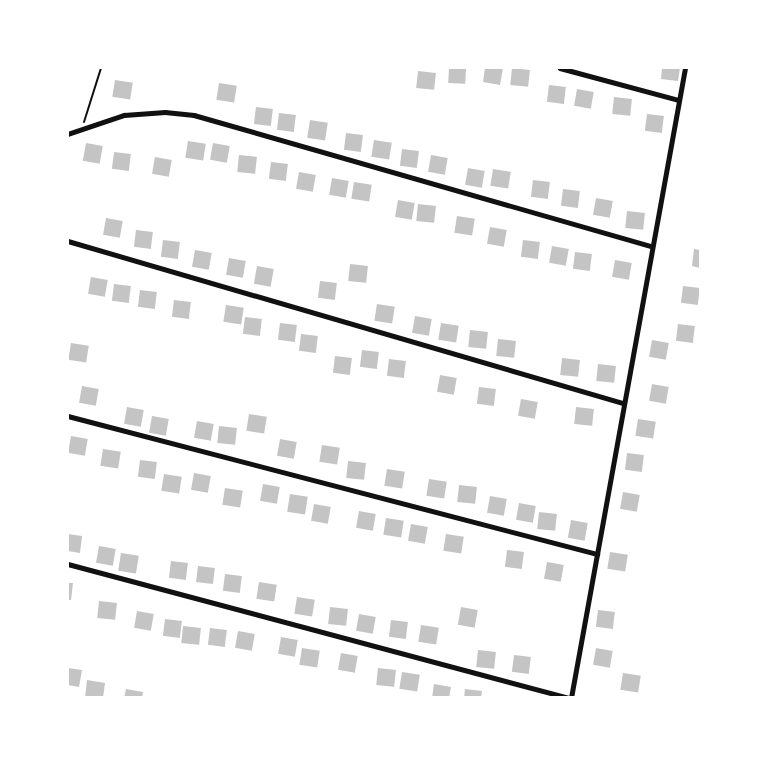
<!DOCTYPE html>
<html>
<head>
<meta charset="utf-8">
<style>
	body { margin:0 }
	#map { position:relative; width:768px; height:765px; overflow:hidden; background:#fff; font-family:"Nunito Sans",sans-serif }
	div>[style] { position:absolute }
	.building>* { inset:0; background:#c4c4c4; transform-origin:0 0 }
	.path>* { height:2px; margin:-1px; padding:0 1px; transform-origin:1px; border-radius:1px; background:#111 }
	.minor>* { height:4.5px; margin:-2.25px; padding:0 2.25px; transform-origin:2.25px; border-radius:2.25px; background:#111 }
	span { translate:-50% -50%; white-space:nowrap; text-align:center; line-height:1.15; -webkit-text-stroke:6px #fff; paint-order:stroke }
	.frame { position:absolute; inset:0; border:69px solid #fff; pointer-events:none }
</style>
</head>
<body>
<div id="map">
	<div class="building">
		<div style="left:449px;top:68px;width:17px;height:15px;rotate:3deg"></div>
		<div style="clip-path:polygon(485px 68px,503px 68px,500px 85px,483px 82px)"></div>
		<div style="left:512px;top:68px;width:18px;height:17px;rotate:6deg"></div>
		<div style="clip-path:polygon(662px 68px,680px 68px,678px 81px,661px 79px)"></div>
		<div style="left:418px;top:71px;width:18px;height:17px;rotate:6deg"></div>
		<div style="left:115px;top:80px;width:18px;height:17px;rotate:9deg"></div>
		<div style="left:219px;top:83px;width:18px;height:17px;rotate:9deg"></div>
		<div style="left:549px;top:85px;width:17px;height:17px;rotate:7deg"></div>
		<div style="left:577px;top:89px;width:17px;height:17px;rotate:10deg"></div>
		<div style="left:614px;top:97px;width:18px;height:17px;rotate:6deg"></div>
		<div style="left:256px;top:107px;width:17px;height:17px;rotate:7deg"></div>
		<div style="left:279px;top:113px;width:17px;height:17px;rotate:7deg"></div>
		<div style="left:647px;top:114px;width:17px;height:17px;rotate:7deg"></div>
		<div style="left:310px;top:120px;width:18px;height:18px;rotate:9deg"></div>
		<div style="left:346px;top:133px;width:17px;height:17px;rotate:7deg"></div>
		<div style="left:374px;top:140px;width:18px;height:17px;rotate:9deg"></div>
		<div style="left:188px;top:141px;width:18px;height:17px;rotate:9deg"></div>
		<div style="left:86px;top:143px;width:17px;height:18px;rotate:10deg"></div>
		<div style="left:213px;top:143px;width:17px;height:17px;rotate:10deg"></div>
		<div style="left:402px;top:149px;width:17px;height:17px;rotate:7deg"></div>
		<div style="left:114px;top:152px;width:17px;height:17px;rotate:7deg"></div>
		<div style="left:239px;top:155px;width:18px;height:17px;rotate:6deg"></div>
		<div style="left:431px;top:155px;width:17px;height:17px;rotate:10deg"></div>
		<div style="left:155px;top:157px;width:17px;height:17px;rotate:10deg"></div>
		<div style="left:271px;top:162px;width:17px;height:17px;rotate:7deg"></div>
		<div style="left:468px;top:168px;width:17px;height:17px;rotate:10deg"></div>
		<div style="left:493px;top:169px;width:18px;height:17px;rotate:9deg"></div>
		<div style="left:299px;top:172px;width:17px;height:17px;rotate:10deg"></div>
		<div style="left:332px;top:178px;width:17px;height:17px;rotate:10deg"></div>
		<div style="left:533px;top:180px;width:17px;height:17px;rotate:7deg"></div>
		<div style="left:354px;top:182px;width:18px;height:17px;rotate:9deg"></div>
		<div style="left:563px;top:189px;width:17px;height:17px;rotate:7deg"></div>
		<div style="left:596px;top:198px;width:17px;height:17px;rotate:10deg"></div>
		<div style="left:398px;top:200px;width:17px;height:17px;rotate:10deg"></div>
		<div style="left:418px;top:204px;width:18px;height:17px;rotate:6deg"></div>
		<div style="left:627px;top:211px;width:18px;height:17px;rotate:6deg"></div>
		<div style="left:457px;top:216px;width:18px;height:17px;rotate:9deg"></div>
		<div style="left:106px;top:218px;width:17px;height:17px;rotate:10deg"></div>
		<div style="left:490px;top:227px;width:17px;height:17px;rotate:10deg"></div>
		<div style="left:136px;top:230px;width:17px;height:17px;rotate:7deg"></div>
		<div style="left:163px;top:240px;width:17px;height:17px;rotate:7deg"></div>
		<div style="left:523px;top:240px;width:17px;height:17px;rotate:7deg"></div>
		<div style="left:552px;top:246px;width:17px;height:17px;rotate:10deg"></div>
		<div style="clip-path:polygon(694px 249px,700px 250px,700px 268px,692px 266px)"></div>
		<div style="left:195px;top:250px;width:17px;height:17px;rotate:10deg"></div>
		<div style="left:575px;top:252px;width:17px;height:17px;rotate:7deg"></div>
		<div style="left:229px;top:258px;width:17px;height:17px;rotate:10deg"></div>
		<div style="left:615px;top:260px;width:17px;height:17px;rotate:10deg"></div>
		<div style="left:350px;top:264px;width:18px;height:17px;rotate:6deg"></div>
		<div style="left:257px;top:266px;width:17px;height:18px;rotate:10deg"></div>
		<div style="left:91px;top:277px;width:17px;height:17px;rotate:10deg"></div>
		<div style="left:320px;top:281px;width:17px;height:17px;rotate:7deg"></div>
		<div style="left:114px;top:284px;width:17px;height:17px;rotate:7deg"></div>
		<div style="left:683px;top:286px;width:17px;height:17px;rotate:7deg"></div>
		<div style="left:140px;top:290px;width:17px;height:17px;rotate:7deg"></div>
		<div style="left:174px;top:300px;width:17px;height:17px;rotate:7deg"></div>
		<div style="left:377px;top:304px;width:18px;height:17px;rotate:9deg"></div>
		<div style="left:226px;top:305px;width:18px;height:17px;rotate:9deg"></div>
		<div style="left:415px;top:316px;width:17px;height:17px;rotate:10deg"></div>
		<div style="left:245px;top:317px;width:17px;height:17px;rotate:7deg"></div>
		<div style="left:280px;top:323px;width:17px;height:17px;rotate:7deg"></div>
		<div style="left:441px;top:323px;width:18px;height:17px;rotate:9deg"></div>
		<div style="left:678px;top:324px;width:17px;height:17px;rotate:7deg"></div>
		<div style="left:470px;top:330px;width:18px;height:17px;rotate:6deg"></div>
		<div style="left:301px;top:334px;width:17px;height:17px;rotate:7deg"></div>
		<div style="left:498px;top:339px;width:18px;height:17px;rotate:6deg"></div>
		<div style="left:652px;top:340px;width:17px;height:17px;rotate:10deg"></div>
		<div style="left:71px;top:343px;width:18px;height:17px;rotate:9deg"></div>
		<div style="left:362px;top:350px;width:17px;height:17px;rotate:7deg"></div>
		<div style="left:335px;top:356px;width:17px;height:17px;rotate:7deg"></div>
		<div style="left:562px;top:358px;width:18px;height:17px;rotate:6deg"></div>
		<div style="left:389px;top:359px;width:17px;height:17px;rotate:7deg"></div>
		<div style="left:598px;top:364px;width:18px;height:17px;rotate:6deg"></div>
		<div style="left:440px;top:375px;width:17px;height:17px;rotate:10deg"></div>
		<div style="left:652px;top:384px;width:17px;height:17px;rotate:10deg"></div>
		<div style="left:82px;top:386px;width:17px;height:17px;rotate:10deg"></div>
		<div style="left:479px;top:387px;width:17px;height:17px;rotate:7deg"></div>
		<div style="left:521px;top:399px;width:17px;height:17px;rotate:10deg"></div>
		<div style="left:127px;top:407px;width:17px;height:17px;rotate:10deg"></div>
		<div style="left:576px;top:407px;width:18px;height:17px;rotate:6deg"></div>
		<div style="left:249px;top:414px;width:18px;height:17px;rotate:9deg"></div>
		<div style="left:152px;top:416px;width:17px;height:17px;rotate:10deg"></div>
		<div style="left:638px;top:419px;width:18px;height:17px;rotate:9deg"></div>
		<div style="left:197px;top:421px;width:17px;height:17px;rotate:10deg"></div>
		<div style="left:219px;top:426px;width:18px;height:17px;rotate:6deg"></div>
		<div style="left:71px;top:436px;width:17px;height:17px;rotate:10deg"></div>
		<div style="left:280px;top:439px;width:17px;height:17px;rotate:10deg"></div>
		<div style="left:322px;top:445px;width:18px;height:17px;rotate:9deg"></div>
		<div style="left:103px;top:449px;width:18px;height:17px;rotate:9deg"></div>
		<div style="left:627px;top:453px;width:17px;height:17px;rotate:7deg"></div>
		<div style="left:140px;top:460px;width:17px;height:17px;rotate:7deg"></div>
		<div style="left:348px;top:461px;width:18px;height:17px;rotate:6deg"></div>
		<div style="left:387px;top:469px;width:18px;height:17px;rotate:9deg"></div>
		<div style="left:194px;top:473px;width:17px;height:17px;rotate:10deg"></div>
		<div style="left:164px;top:474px;width:18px;height:17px;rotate:9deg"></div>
		<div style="left:429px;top:479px;width:18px;height:17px;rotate:9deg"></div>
		<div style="left:263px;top:484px;width:17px;height:17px;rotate:10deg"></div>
		<div style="left:459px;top:485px;width:18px;height:17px;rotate:6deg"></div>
		<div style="left:225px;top:488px;width:18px;height:17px;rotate:9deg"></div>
		<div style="left:623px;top:492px;width:17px;height:17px;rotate:10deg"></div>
		<div style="left:290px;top:494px;width:18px;height:18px;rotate:9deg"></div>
		<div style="left:490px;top:496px;width:17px;height:17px;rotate:10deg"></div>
		<div style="left:519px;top:503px;width:17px;height:17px;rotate:10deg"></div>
		<div style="left:314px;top:504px;width:17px;height:17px;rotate:10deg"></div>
		<div style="left:359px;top:511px;width:17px;height:17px;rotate:10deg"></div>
		<div style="left:539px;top:512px;width:18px;height:17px;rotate:6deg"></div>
		<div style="left:386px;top:518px;width:18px;height:17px;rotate:9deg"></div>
		<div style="left:571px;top:520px;width:17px;height:18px;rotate:10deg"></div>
		<div style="left:411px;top:524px;width:17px;height:17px;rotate:10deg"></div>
		<div style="clip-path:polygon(68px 534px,82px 536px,80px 553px,68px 551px)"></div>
		<div style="left:446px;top:534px;width:18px;height:17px;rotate:9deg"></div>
		<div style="left:99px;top:546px;width:17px;height:17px;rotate:10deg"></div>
		<div style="left:507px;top:550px;width:17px;height:17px;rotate:7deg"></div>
		<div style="left:610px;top:552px;width:18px;height:17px;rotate:9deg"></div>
		<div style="left:121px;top:553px;width:18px;height:18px;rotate:9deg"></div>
		<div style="left:171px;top:561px;width:17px;height:17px;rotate:7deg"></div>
		<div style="left:547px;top:562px;width:17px;height:17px;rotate:10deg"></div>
		<div style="left:198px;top:566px;width:17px;height:16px;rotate:7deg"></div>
		<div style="left:225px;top:574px;width:17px;height:17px;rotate:7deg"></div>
		<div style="left:259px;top:582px;width:18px;height:17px;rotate:9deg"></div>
		<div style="clip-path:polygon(68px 583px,73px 583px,71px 600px,68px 600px)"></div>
		<div style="left:297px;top:597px;width:18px;height:17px;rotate:9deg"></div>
		<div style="left:99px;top:601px;width:18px;height:17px;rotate:6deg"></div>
		<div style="left:330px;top:607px;width:18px;height:17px;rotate:6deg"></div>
		<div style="left:461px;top:607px;width:17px;height:18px;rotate:10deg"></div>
		<div style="left:598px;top:610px;width:17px;height:17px;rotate:7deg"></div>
		<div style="left:137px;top:611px;width:17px;height:17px;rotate:10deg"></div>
		<div style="left:359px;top:614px;width:17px;height:17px;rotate:10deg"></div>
		<div style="left:165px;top:619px;width:17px;height:17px;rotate:7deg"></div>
		<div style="left:391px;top:620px;width:17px;height:17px;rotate:7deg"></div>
		<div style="left:421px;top:625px;width:18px;height:17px;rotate:9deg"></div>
		<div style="left:183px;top:626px;width:18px;height:17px;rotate:6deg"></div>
		<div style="left:210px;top:628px;width:17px;height:17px;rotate:7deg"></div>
		<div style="left:238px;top:631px;width:17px;height:17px;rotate:10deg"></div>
		<div style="left:281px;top:637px;width:17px;height:17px;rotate:10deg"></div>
		<div style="left:302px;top:648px;width:18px;height:17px;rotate:9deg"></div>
		<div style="left:596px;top:648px;width:17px;height:17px;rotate:10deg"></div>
		<div style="left:478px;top:650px;width:18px;height:17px;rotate:6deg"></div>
		<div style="left:341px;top:653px;width:17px;height:17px;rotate:10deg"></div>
		<div style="left:514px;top:655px;width:17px;height:17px;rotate:7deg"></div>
		<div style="clip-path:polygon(68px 668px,82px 670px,79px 687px,68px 685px)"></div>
		<div style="left:378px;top:668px;width:18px;height:17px;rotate:6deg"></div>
		<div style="left:402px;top:672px;width:18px;height:17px;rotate:9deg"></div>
		<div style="left:623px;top:673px;width:18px;height:17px;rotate:9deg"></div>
		<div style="clip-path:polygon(87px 680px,105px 683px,103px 698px,85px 698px)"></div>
		<div style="clip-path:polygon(434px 684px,451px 687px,449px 698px,432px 698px)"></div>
		<div style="clip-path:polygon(126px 689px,143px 692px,142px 698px,124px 698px)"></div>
		<div style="clip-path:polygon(465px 689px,482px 691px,481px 698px,464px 698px)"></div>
	</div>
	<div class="path">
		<div style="left:84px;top:122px;width:57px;rotate:-72.5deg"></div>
	</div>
	<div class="minor">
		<div style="left:560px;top:68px;width:123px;rotate:15.1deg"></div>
		<div style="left:68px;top:134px;width:59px;rotate:-18.7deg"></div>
		<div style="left:124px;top:115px;width:41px;rotate:-4.2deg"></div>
		<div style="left:165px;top:112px;width:29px;rotate:6deg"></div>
		<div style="left:194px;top:115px;width:476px;rotate:16deg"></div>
		<div style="left:68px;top:241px;width:578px;rotate:16.27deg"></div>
		<div style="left:68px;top:416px;width:547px;rotate:14.62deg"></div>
		<div style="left:68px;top:564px;width:519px;rotate:14.97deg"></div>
		<div style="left:571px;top:698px;width:640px;rotate:-79.74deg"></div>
	</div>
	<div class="frame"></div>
</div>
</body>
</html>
